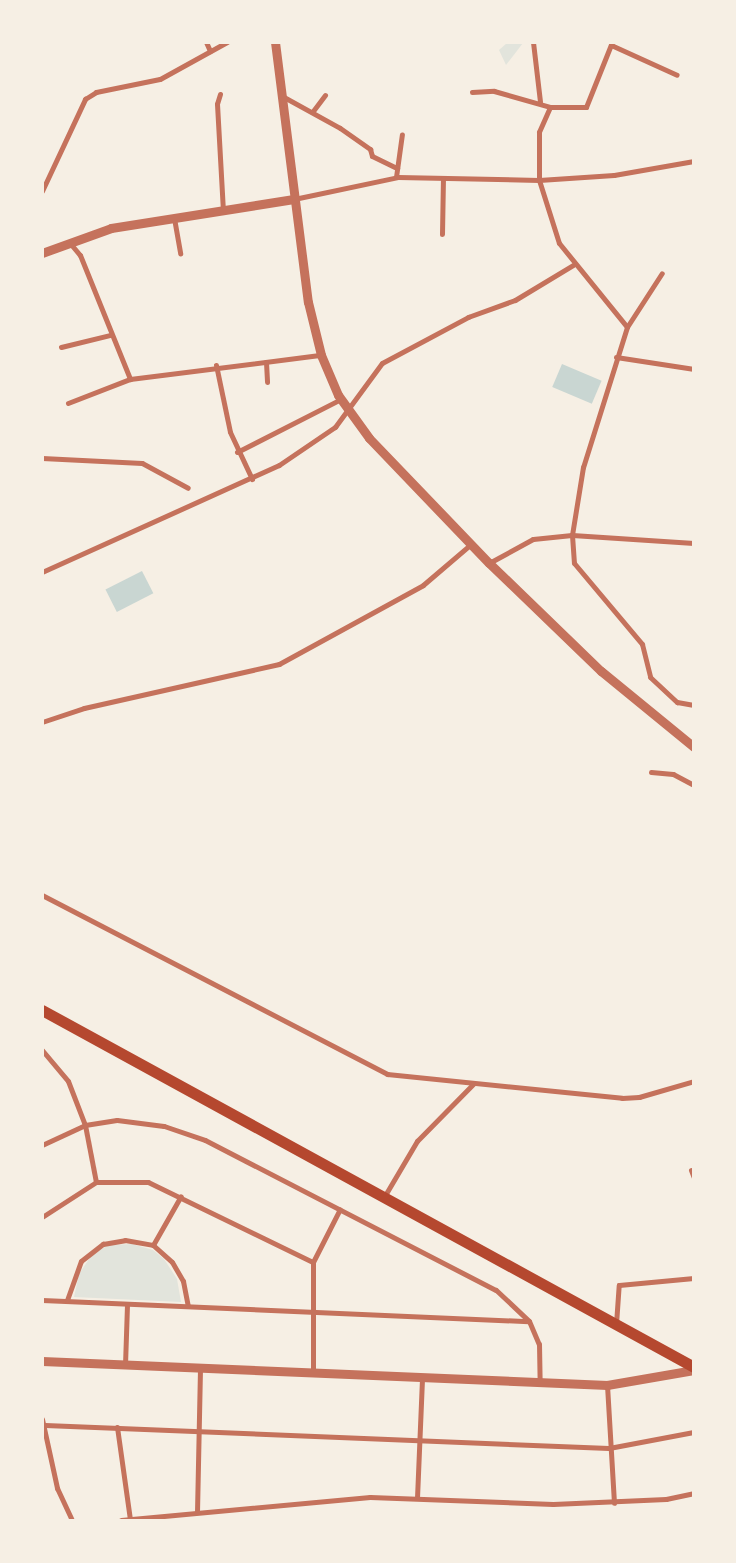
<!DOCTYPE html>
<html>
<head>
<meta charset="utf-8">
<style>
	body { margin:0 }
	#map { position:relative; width:736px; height:1563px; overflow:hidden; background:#f6efe4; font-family:Arial,sans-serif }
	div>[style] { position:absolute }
	.green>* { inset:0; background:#e2e4dc }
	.water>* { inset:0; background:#c9d6d2; transform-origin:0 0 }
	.minor>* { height:5px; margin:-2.5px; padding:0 2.5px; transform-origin:2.5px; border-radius:2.5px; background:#c5725c }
	.tertiary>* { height:9px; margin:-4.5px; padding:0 4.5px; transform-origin:4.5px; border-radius:4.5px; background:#c5725c }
	.primary>* { height:11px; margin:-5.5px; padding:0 5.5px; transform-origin:5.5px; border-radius:5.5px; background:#b5482f }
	span { translate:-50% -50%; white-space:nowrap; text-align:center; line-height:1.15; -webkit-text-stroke:5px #f6efe4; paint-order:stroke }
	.frame { position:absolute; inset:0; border:44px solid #f6efe4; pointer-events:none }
</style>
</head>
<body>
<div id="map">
	<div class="green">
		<div style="clip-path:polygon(507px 43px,523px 43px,506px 65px,499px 50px)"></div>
		<div style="clip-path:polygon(132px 1244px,153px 1250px,164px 1259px,177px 1279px,181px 1302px,74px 1297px,79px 1274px,91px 1256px,108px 1245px)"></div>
	</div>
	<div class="water">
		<div style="left:562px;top:364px;width:43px;height:25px;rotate:23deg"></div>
		<div style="left:142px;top:571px;width:25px;height:41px;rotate:63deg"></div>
	</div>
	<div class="minor">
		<div style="left:206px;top:42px;width:10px;rotate:66deg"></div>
		<div style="left:533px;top:42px;width:60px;rotate:83.3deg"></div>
		<div style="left:612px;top:42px;width:70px;rotate:111.8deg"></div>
		<div style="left:586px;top:107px;width:36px;rotate:180deg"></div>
		<div style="left:550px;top:107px;width:27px;rotate:114deg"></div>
		<div style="left:539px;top:132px;width:48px;rotate:90deg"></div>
		<div style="left:539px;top:180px;width:66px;rotate:72.4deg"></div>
		<div style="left:559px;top:243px;width:108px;rotate:51deg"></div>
		<div style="left:627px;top:327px;width:147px;rotate:107.4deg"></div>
		<div style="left:583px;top:467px;width:69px;rotate:99.2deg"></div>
		<div style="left:572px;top:535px;width:28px;rotate:86deg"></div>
		<div style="left:574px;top:563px;width:106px;rotate:50deg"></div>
		<div style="left:642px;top:644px;width:34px;rotate:76deg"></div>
		<div style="left:650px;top:677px;width:37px;rotate:43deg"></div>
		<div style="left:677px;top:702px;width:17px;rotate:10deg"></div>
		<div style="left:611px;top:45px;width:72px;rotate:24.4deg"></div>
		<div style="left:472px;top:92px;width:22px;rotate:-3deg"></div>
		<div style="left:494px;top:91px;width:58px;rotate:15.9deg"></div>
		<div style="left:220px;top:94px;width:10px;rotate:107deg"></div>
		<div style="left:217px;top:104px;width:107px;rotate:86.8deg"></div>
		<div style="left:282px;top:96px;width:66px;rotate:28.9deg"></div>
		<div style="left:340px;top:128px;width:37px;rotate:35deg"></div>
		<div style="left:370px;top:149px;width:7px;rotate:74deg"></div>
		<div style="left:372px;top:156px;width:28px;rotate:26deg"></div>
		<div style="left:313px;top:111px;width:20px;rotate:-53deg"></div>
		<div style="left:396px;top:177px;width:43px;rotate:-82.1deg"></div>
		<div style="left:42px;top:191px;width:102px;rotate:-64.9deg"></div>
		<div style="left:85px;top:99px;width:13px;rotate:-32deg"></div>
		<div style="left:96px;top:92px;width:65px;rotate:-11.5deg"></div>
		<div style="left:160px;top:79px;width:77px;rotate:-28.9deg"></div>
		<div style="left:294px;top:199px;width:106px;rotate:-11.9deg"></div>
		<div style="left:398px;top:177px;width:141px;rotate:1.2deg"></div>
		<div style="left:539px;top:180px;width:75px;rotate:-3.8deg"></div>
		<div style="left:614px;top:175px;width:81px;rotate:-9.9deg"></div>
		<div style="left:174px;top:218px;width:36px;rotate:80deg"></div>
		<div style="left:442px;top:234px;width:56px;rotate:-89deg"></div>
		<div style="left:69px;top:242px;width:17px;rotate:50deg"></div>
		<div style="left:80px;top:255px;width:134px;rotate:68deg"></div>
		<div style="left:130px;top:379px;width:193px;rotate:-7.2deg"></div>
		<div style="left:627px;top:327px;width:64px;rotate:-57.1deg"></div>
		<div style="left:61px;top:347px;width:50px;rotate:-13.8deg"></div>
		<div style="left:616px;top:357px;width:79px;rotate:8.7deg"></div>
		<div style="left:266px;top:362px;width:20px;rotate:87deg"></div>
		<div style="left:216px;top:365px;width:68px;rotate:78.2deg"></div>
		<div style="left:230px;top:432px;width:52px;rotate:64.9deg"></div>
		<div style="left:68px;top:403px;width:66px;rotate:-21.2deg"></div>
		<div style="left:237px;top:452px;width:117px;rotate:-27deg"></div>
		<div style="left:42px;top:458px;width:100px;rotate:2.9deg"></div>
		<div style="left:142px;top:463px;width:52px;rotate:28.5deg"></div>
		<div style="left:489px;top:563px;width:50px;rotate:-28.6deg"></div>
		<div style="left:533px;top:539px;width:39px;rotate:-6deg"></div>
		<div style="left:572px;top:535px;width:122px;rotate:3.8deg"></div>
		<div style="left:42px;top:572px;width:260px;rotate:-24.3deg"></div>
		<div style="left:279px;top:465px;width:68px;rotate:-34.2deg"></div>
		<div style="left:335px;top:427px;width:79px;rotate:-53.7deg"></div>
		<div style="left:382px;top:363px;width:98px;rotate:-28.1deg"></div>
		<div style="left:468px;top:317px;width:50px;rotate:-19.9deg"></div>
		<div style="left:515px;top:300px;width:68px;rotate:-31.1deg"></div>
		<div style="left:42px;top:722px;width:44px;rotate:-18.4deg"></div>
		<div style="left:84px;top:708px;width:200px;rotate:-12.7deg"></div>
		<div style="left:279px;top:664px;width:164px;rotate:-28.7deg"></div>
		<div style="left:423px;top:585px;width:63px;rotate:-40.5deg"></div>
		<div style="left:651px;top:772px;width:22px;rotate:5deg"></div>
		<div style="left:673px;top:774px;width:24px;rotate:28deg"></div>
		<div style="left:42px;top:895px;width:389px;rotate:27.4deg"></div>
		<div style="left:387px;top:1074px;width:236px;rotate:5.8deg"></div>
		<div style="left:622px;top:1098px;width:17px;rotate:-3deg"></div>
		<div style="left:639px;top:1097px;width:57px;rotate:-16.2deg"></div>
		<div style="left:42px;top:1050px;width:40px;rotate:50deg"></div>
		<div style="left:68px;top:1081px;width:47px;rotate:68.9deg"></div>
		<div style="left:85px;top:1125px;width:58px;rotate:79.1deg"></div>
		<div style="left:42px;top:1145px;width:47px;rotate:-24.9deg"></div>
		<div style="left:85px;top:1125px;width:32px;rotate:-9deg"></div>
		<div style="left:117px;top:1120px;width:47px;rotate:7.3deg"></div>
		<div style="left:164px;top:1126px;width:43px;rotate:18.9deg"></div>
		<div style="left:205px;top:1140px;width:327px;rotate:27.3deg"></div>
		<div style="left:496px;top:1290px;width:45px;rotate:43.2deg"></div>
		<div style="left:529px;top:1321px;width:25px;rotate:67deg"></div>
		<div style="left:539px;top:1344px;width:39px;rotate:89deg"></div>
		<div style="left:691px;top:1170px;width:9px;rotate:69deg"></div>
		<div style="left:384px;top:1197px;width:65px;rotate:-59.5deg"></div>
		<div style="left:417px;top:1141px;width:80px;rotate:-45.5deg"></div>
		<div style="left:42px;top:1217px;width:64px;rotate:-32.9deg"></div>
		<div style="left:96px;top:1182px;width:52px"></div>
		<div style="left:148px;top:1182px;width:183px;rotate:25.9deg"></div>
		<div style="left:153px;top:1245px;width:56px;rotate:-60.3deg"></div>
		<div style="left:42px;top:1300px;width:487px;rotate:2.5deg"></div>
		<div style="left:67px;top:1300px;width:41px;rotate:-70.3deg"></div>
		<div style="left:81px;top:1261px;width:28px;rotate:-38deg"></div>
		<div style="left:103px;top:1244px;width:22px;rotate:-10deg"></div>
		<div style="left:125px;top:1240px;width:28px;rotate:10deg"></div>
		<div style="left:153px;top:1245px;width:25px;rotate:42deg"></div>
		<div style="left:172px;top:1262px;width:22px;rotate:60deg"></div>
		<div style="left:183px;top:1281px;width:25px;rotate:79deg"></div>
		<div style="left:616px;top:1324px;width:39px;rotate:-86deg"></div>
		<div style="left:619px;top:1285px;width:75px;rotate:-5.3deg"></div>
		<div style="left:125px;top:1365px;width:61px;rotate:-88.1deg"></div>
		<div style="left:313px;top:1373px;width:111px;rotate:-90deg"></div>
		<div style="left:313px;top:1262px;width:59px;rotate:-63deg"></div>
		<div style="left:607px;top:1385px;width:118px;rotate:86.6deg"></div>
		<div style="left:42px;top:1419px;width:71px;rotate:77.7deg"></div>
		<div style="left:57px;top:1488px;width:35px;rotate:65deg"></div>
		<div style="left:45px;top:1425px;width:564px;rotate:2.34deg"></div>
		<div style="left:609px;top:1448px;width:86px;rotate:-10.7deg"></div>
		<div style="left:117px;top:1427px;width:93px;rotate:82deg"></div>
		<div style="left:417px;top:1498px;width:120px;rotate:-87.6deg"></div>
		<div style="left:197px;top:1512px;width:144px;rotate:-88.8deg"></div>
		<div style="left:121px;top:1520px;width:250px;rotate:-5.3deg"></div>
		<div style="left:370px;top:1497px;width:183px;rotate:2.2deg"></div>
		<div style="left:553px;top:1504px;width:113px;rotate:-2.5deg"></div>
		<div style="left:666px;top:1499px;width:29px;rotate:-12deg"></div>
	</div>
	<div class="tertiary">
		<div style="left:275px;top:42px;width:262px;rotate:82.8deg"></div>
		<div style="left:308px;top:302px;width:55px;rotate:76.2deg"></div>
		<div style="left:321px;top:355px;width:43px;rotate:67deg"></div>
		<div style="left:338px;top:395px;width:53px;rotate:54.2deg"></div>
		<div style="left:369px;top:438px;width:173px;rotate:46.2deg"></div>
		<div style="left:489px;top:563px;width:156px;rotate:44deg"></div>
		<div style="left:601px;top:671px;width:120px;rotate:39.3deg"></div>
		<div style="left:42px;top:253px;width:73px;rotate:-19.9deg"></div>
		<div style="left:111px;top:228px;width:185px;rotate:-9deg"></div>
		<div style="left:42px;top:1361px;width:566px;rotate:2.43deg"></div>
		<div style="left:607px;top:1385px;width:88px;rotate:-9.8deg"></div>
	</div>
	<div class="primary">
		<div style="left:42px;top:1010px;width:743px;rotate:28.7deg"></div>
	</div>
	<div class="frame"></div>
</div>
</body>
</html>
